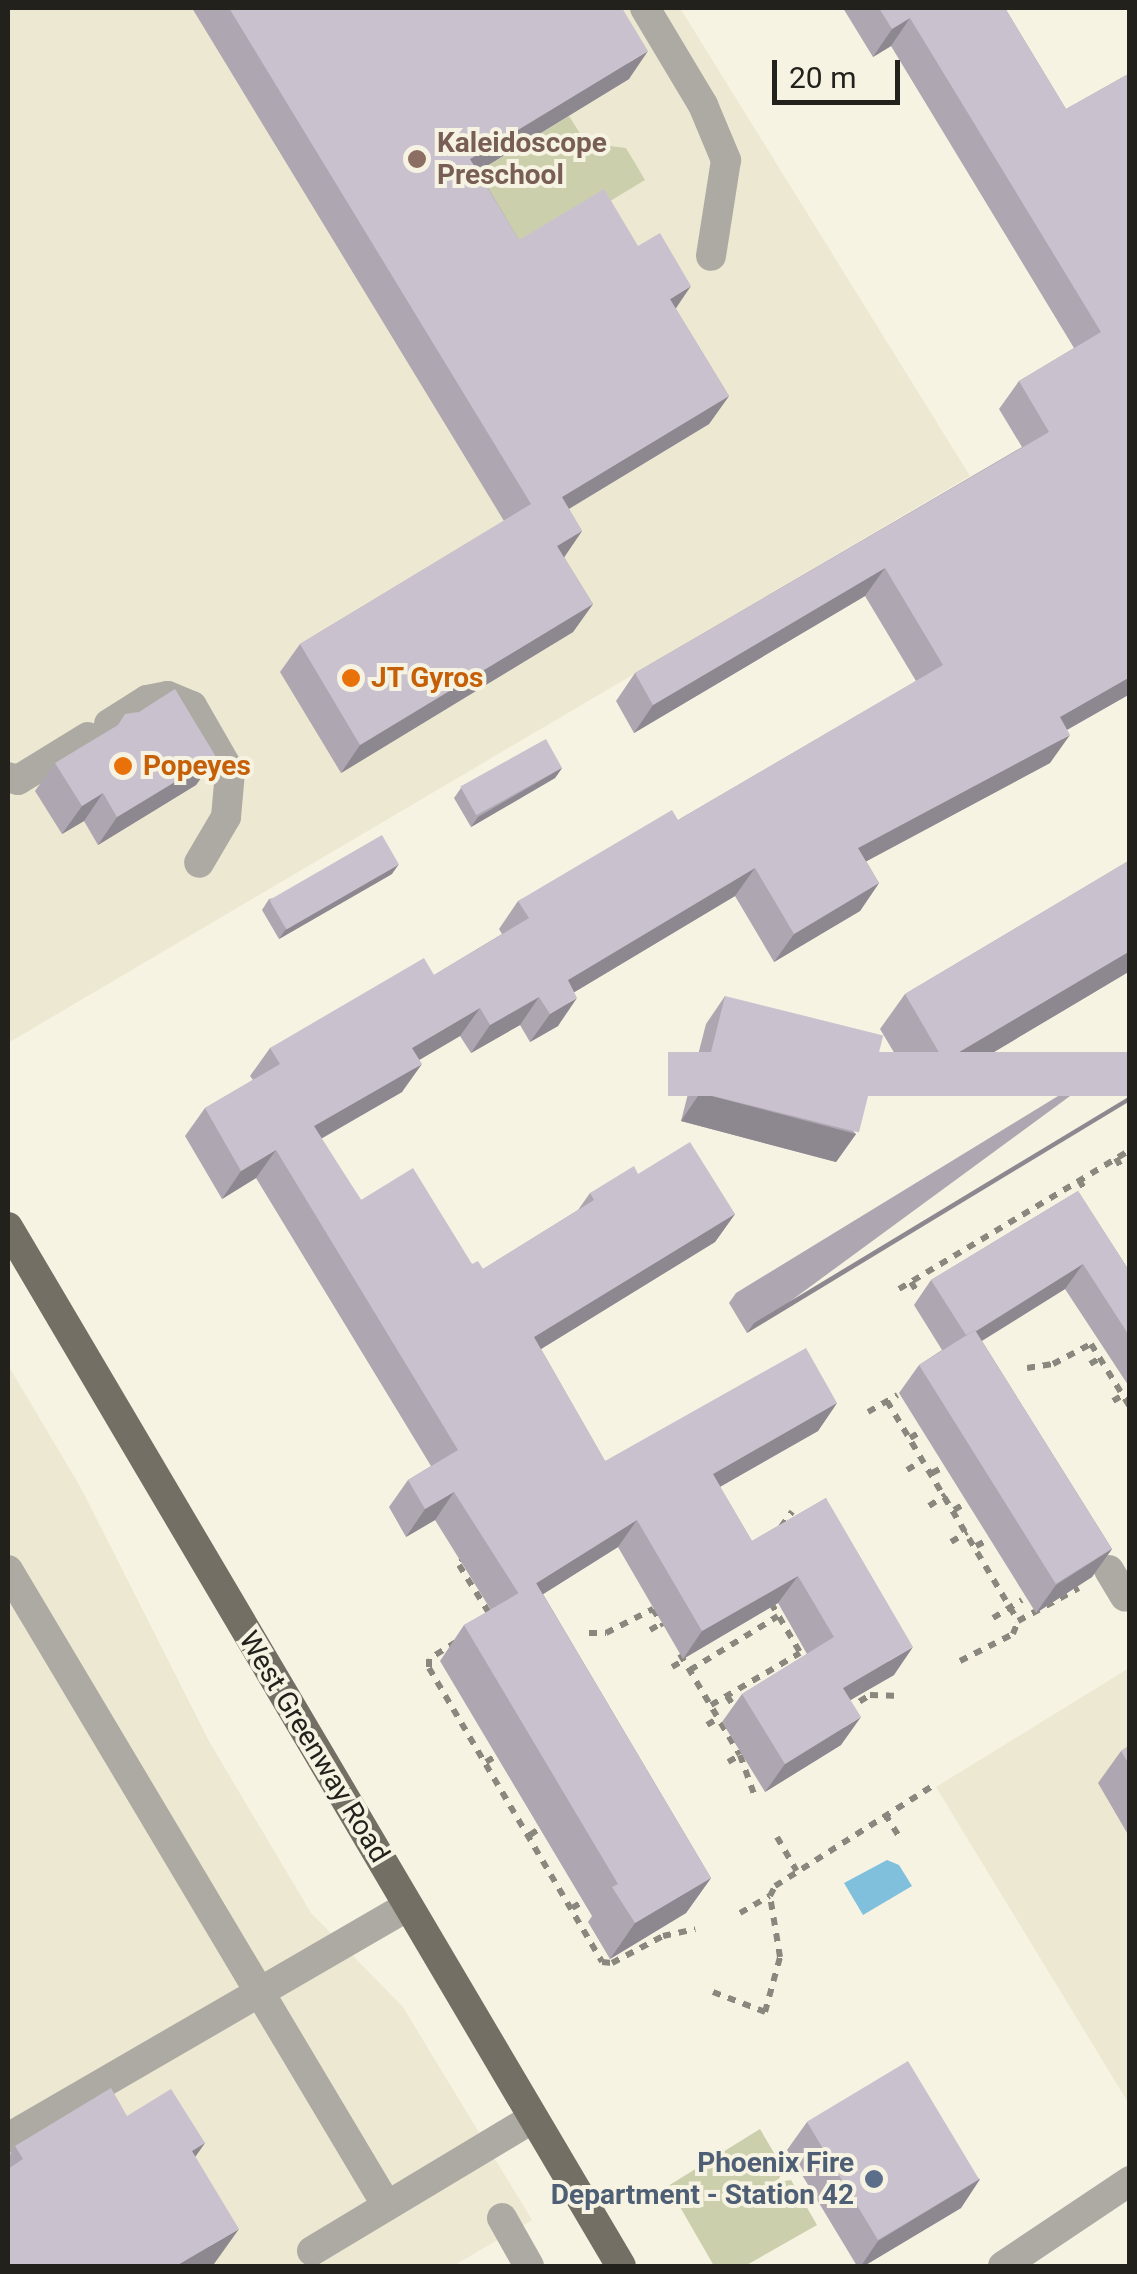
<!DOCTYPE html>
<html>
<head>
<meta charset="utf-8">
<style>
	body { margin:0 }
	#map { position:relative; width:1137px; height:2274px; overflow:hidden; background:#f6f3e3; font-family:Roboto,sans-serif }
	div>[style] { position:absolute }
	.built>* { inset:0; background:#ede8d1 }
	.green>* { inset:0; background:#cbcfac }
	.water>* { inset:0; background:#81c0dc }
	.path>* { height:6px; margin-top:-3px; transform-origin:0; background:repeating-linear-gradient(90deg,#8a887e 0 8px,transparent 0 16px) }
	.minor>* { height:30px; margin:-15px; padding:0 15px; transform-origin:15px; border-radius:15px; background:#adaaa4 }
	.major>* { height:30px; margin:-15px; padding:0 15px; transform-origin:15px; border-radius:15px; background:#746f64 }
	.wall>* { inset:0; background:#aea6b1 }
	.shaded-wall>* { inset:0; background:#8d8790 }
	.building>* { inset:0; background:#cac1ce; transform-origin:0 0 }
	.dots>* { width:28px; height:28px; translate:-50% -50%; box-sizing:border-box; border:5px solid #f6f3e3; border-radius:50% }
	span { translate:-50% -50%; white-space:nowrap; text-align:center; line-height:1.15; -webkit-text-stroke:8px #f6f3e3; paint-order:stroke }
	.education-label { font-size:28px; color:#785e54; font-weight:700 }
	.left { translate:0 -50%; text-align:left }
	.food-label { font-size:28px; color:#c56008; font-weight:700 }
	.street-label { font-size:28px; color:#22211c }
	.service-label { font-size:28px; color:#4e5e75; font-weight:700 }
	.right { translate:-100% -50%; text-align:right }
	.frame { position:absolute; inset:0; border:10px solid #22211c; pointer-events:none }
	.scale { position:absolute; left:772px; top:60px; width:128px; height:45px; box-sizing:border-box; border:5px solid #22211c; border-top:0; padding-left:12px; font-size:30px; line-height:35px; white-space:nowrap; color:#22211c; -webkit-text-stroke:8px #f6f3e3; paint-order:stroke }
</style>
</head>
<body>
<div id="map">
	<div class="built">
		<div style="clip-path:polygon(8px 8px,680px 8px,970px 476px,8px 1043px)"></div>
		<div style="clip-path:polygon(8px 1365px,81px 1488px,210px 1743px,311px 1913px,403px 2007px,532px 2220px,453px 2266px,8px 2266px)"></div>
		<div style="clip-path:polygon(1129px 1668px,1129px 2104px,936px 1787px)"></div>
	</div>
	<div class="green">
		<div style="clip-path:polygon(569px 116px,586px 143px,626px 148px,645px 180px,499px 268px,451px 188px)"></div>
		<div style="clip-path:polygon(760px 2129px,784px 2170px,777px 2182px,791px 2180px,817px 2225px,745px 2266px,714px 2266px,668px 2186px)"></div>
	</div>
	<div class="water">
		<div style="clip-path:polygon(887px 1860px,899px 1865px,912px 1886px,863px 1915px,844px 1883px)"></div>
	</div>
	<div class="path">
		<div style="left:1116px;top:1158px;width:13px;rotate:61deg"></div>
		<div style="left:1079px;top:1180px;width:12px;rotate:59deg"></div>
		<div style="left:911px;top:1282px;width:13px;rotate:58deg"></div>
		<div style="left:899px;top:1289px;width:270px;rotate:-31deg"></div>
		<div style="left:1090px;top:1364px;width:12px;rotate:-31deg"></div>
		<div style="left:1027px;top:1368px;width:26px;rotate:-9deg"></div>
		<div style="left:1053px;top:1364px;width:43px;rotate:-27.8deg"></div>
		<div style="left:1091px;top:1344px;width:74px;rotate:58.2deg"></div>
		<div style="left:887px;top:1401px;width:256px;rotate:59.2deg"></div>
		<div style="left:1113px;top:1401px;width:12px;rotate:-31deg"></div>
		<div style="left:868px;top:1412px;width:34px;rotate:-30deg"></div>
		<div style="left:910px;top:1438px;width:12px;rotate:-31deg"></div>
		<div style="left:907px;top:1470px;width:19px;rotate:-32deg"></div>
		<div style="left:932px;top:1473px;width:11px;rotate:-27deg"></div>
		<div style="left:929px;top:1506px;width:20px;rotate:-33deg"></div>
		<div style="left:954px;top:1510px;width:12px;rotate:-31deg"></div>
		<div style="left:781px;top:1527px;width:19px;rotate:-54deg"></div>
		<div style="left:951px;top:1542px;width:19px;rotate:-32deg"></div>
		<div style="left:976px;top:1546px;width:11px;rotate:-27deg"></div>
		<div style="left:465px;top:1555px;width:12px;rotate:121deg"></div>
		<div style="left:459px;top:1565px;width:60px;rotate:57.9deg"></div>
		<div style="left:771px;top:1603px;width:67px;rotate:59.6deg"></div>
		<div style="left:993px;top:1618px;width:34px;rotate:-32deg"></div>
		<div style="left:650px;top:1630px;width:14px;rotate:-30deg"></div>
		<div style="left:589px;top:1633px;width:17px"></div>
		<div style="left:606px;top:1633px;width:53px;rotate:-27.1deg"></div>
		<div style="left:653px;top:1609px;width:20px;rotate:57deg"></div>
		<div style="left:456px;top:1642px;width:32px;rotate:148deg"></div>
		<div style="left:429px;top:1659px;width:9px;rotate:90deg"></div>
		<div style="left:429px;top:1668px;width:341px;rotate:59.5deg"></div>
		<div style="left:602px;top:1962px;width:10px;rotate:6deg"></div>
		<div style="left:612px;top:1963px;width:58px;rotate:-27.9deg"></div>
		<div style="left:663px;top:1936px;width:33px;rotate:-12deg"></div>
		<div style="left:680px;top:1654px;width:117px;rotate:59.3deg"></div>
		<div style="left:740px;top:1755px;width:41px;rotate:70.3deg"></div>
		<div style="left:960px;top:1661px;width:59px;rotate:-27deg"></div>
		<div style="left:1013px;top:1634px;width:14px;rotate:-69deg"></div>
		<div style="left:1018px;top:1621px;width:69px;rotate:-28.4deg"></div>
		<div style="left:672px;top:1667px;width:14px;rotate:-30deg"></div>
		<div style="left:690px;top:1670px;width:103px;rotate:-31.5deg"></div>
		<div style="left:727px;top:1696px;width:11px;rotate:56deg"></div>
		<div style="left:711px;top:1705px;width:103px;rotate:-30.3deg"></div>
		<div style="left:846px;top:1710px;width:28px;rotate:-32deg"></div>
		<div style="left:870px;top:1695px;width:32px;rotate:2deg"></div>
		<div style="left:707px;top:1725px;width:13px;rotate:-32deg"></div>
		<div style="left:486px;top:1762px;width:12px;rotate:-31deg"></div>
		<div style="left:728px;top:1762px;width:14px;rotate:-30deg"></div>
		<div style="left:885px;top:1814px;width:31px;rotate:58deg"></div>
		<div style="left:530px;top:1835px;width:11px;rotate:-34deg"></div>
		<div style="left:777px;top:1837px;width:39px;rotate:60deg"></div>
		<div style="left:572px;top:1908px;width:12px;rotate:-31deg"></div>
		<div style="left:740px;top:1913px;width:34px;rotate:-30deg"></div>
		<div style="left:713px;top:1992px;width:56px;rotate:21deg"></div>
		<div style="left:765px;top:2012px;width:57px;rotate:-74.7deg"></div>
		<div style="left:780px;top:1957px;width:62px;rotate:-99.3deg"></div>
		<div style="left:770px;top:1896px;width:11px;rotate:-63deg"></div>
		<div style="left:775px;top:1886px;width:191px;rotate:-32.4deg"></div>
	</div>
	<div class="minor">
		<div style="left:645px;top:8px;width:113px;rotate:59.1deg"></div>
		<div style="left:703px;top:105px;width:60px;rotate:67.3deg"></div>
		<div style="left:726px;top:160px;width:97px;rotate:98.9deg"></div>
		<div style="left:109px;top:724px;width:45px;rotate:-32.3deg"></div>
		<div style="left:147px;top:700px;width:21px;rotate:-11deg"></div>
		<div style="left:168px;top:696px;width:26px;rotate:23deg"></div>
		<div style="left:192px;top:706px;width:76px;rotate:60.1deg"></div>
		<div style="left:230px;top:772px;width:45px;rotate:95.1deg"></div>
		<div style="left:226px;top:817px;width:53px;rotate:120.4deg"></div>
		<div style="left:8px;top:777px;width:10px;rotate:17deg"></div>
		<div style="left:18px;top:780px;width:82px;rotate:-31.6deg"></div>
		<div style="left:8px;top:1570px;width:740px;rotate:59.21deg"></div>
		<div style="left:1109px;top:1570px;width:31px;rotate:59deg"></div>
		<div style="left:8px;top:2138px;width:462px;rotate:-30.1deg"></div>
		<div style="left:502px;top:2218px;width:55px;rotate:60.6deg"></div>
		<div style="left:312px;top:2251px;width:258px;rotate:-31deg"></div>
		<div style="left:1003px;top:2266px;width:153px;rotate:-33.8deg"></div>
	</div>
	<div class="major">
		<div style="left:8px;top:1227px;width:1206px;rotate:59.46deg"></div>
	</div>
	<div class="wall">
		<div style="clip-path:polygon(192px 8px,622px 8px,629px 79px,478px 171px,519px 240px,676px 309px,729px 396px,709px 424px,569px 509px,582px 531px,564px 557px,593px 604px,573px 632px,341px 773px,280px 672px,300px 644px,504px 521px)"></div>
		<div style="clip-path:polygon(843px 8px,1005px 8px,1066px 109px,1130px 73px,1130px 694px,1067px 730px,1050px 763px,866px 861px,879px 883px,860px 911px,774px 962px,735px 896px,574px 992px,558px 1026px,530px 1042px,520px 1025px,471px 1053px,460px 1036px,419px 1060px,402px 1092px,321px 1139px,361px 1200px,472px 1264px,483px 1269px,578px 1210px,590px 1193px,638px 1174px,735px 1214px,715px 1242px,541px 1349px,605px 1461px,837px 1403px,818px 1431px,720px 1487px,752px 1541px,826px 1498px,894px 1675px,850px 1700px,841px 1745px,765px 1792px,722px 1722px,742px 1694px,807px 1654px,778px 1603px,683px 1659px,618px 1547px,543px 1594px,711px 1878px,686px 1913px,610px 1959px,588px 1922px,592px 1916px,440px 1661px,464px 1625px,491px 1610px,435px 1520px,406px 1537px,389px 1507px,408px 1480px,431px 1466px,256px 1178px,222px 1199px,185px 1136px,205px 1108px,253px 1080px,250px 1076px,270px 1048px,434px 975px,502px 934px,499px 929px,518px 901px,678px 820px,916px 681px,865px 596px,634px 733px,616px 701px,635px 673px,1022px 447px,999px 409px,1019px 381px,1074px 348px,891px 46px,873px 57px)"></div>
		<div style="clip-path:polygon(216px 757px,196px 785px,98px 845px,84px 821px,62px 834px,35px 791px,55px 763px)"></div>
		<div style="clip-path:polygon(562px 768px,555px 778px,471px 827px,454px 798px,461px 788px)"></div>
		<div style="clip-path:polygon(1130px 860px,1130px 971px,920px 1096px,880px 1029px,905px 994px)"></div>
		<div style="clip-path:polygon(392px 874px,279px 939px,262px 910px,269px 899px)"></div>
		<div style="clip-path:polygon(725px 996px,856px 1134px,836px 1162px,681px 1121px,706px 1024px)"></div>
		<div style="clip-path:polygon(1130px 1052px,747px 1333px,729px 1303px,736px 1293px)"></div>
		<div style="clip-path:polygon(1078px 1191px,1130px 1272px,1130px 1388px,1065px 1289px,982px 1341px,1112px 1549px,1092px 1577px,1036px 1613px,899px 1393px,919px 1365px,942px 1350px,914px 1305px,931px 1280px)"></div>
		<div style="clip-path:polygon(1130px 1745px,1130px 1838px,1098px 1783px,1121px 1751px)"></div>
		<div style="clip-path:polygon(127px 2116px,205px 2143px,195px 2157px,214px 2264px,210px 2266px,8px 2266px,8px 2158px,15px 2146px)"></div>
		<div style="clip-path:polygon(807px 2122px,980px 2179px,961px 2208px,864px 2266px,857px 2266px,787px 2150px)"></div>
	</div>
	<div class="shaded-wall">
		<div style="clip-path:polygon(910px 18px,891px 46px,873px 57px,892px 29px)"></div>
		<div style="clip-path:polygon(648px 51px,629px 79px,451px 188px,470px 159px)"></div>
		<div style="clip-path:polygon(691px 286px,672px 314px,670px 299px)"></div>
		<div style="clip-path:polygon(729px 396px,709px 424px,542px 525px,562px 497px)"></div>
		<div style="clip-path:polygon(582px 531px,563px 559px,557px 546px)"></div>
		<div style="clip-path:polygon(885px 568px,865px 596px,634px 733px,653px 705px)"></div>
		<div style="clip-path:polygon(593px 604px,573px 632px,341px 773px,360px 745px)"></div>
		<div style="clip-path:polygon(1130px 677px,1130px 694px,1040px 745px,1060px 717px)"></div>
		<div style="clip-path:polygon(1070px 735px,1050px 763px,839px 876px,858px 848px)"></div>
		<div style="clip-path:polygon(216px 757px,196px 785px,98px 845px,117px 817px)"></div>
		<div style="clip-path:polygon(562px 768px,555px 778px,471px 827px,478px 817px)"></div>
		<div style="clip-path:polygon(103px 793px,84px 821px,62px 834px,82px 806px)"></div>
		<div style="clip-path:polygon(399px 864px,392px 874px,279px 939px,286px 929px)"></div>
		<div style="clip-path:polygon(755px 868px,735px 896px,548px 1008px,568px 980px)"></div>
		<div style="clip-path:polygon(879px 883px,860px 911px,774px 962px,794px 934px)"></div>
		<div style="clip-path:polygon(1130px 951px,1130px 971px,920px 1096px,944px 1061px)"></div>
		<div style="clip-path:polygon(539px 997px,520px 1025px,471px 1053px,490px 1025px)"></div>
		<div style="clip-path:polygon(577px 998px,558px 1026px,530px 1042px,550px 1014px)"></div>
		<div style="clip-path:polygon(480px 1008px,460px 1036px,392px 1076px,412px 1048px)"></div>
		<div style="clip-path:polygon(422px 1064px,402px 1092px,294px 1154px,314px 1126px)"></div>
		<div style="clip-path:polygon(700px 1093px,856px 1134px,836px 1162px,681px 1121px)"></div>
		<div style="clip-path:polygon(1130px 1096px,1130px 1101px,747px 1333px,754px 1323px)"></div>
		<div style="clip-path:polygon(276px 1150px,256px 1178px,222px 1199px,241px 1171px)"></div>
		<div style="clip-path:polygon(735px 1214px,715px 1242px,515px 1365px,534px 1337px)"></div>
		<div style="clip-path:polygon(1083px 1264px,1065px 1289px,949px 1361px,967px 1337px)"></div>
		<div style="clip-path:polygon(837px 1403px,818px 1431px,693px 1502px,713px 1474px)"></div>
		<div style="clip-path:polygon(454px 1492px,435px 1520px,406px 1537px,425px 1509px)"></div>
		<div style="clip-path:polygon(637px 1520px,618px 1547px,499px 1622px,519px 1594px)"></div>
		<div style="clip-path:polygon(1112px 1549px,1092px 1577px,1036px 1613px,1056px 1585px)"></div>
		<div style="clip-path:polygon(798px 1576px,778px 1603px,683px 1659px,702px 1631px)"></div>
		<div style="clip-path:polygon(913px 1647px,894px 1675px,823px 1716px,843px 1688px)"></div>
		<div style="clip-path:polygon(861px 1717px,841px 1745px,765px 1792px,785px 1764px)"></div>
		<div style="clip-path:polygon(711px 1878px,686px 1913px,610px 1959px,635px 1923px)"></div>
		<div style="clip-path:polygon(205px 2143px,180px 2178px,192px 2151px)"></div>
		<div style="clip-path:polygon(980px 2179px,961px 2208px,864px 2266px,861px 2266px,878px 2241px)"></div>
		<div style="clip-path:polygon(239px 2229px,214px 2264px,210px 2266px,176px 2266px)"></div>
	</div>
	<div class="building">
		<div style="clip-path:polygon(229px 8px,622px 8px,648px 51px,470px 159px,519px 240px,604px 189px,638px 246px,660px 233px,691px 286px,670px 299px,729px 396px,562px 497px,582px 531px,557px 546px,593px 604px,360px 745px,300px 644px,531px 504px)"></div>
		<div style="clip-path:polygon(879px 8px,1005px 8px,1066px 109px,1130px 73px,1130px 677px,1060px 717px,1070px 735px,858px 848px,879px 883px,794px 934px,755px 868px,568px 980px,577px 998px,550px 1014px,539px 997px,490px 1025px,480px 1008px,412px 1048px,422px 1064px,314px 1126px,361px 1200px,413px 1168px,472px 1264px,478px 1261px,483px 1269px,594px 1200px,590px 1193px,634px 1166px,638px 1174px,690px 1142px,735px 1214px,534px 1337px,605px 1461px,806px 1348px,837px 1403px,713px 1474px,752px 1541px,826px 1498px,913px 1647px,843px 1688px,861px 1717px,785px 1764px,742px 1694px,834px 1637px,798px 1576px,702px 1631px,637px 1520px,519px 1594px,454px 1492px,425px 1509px,408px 1480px,458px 1450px,276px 1150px,241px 1171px,205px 1108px,280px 1064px,270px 1048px,424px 958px,434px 975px,529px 918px,518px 901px,672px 810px,678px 820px,943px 665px,885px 568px,653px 705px,635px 673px,1049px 432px,1019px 381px,1101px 332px,910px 18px,892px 29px)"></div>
		<div style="clip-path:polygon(175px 689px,216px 757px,117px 817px,103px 793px,82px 806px,55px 763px,118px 725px,125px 714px,139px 712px)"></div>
		<div style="left:546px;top:739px;width:33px;height:98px;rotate:61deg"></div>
		<div style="left:382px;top:835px;width:34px;height:130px;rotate:60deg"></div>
		<div style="clip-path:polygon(1130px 860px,1130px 951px,944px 1061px,905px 994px)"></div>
		<div style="left:725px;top:996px;width:163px;height:100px;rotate:14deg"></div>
		<div style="left:1130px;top:1052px;width:44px;height:462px;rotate:90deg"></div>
		<div style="clip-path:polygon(1078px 1191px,1130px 1272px,1130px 1337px,1083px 1264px,976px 1331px,975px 1330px,966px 1335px,931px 1280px)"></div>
		<div style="left:975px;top:1330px;width:258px;height:66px;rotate:58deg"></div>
		<div style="clip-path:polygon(536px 1583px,711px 1878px,635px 1923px,612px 1887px,618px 1884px,464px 1625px)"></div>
		<div style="clip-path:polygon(1130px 1745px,1130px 1766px,1121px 1751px)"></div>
		<div style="left:908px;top:2061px;width:138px;height:118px;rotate:59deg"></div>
		<div style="clip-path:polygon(111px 2088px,127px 2116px,171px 2089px,205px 2143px,192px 2151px,239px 2229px,176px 2266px,8px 2266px,8px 2169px,23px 2159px,15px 2146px)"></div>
	</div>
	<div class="dots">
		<div style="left:417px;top:159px;background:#8d6e63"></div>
		<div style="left:351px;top:678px;background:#e8710a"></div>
		<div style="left:123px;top:766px;background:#e8710a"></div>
		<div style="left:874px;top:2179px;background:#5c6f8a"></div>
	</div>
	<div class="education-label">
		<span class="left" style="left:437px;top:159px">Kaleidoscope<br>Preschool</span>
	</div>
	<div class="food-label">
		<span class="left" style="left:371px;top:678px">JT Gyros</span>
		<span class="left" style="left:143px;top:766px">Popeyes</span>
	</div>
	<div class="street-label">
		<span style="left:314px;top:1747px;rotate:59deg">West Greenway Road</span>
	</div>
	<div class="service-label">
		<span class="right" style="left:854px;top:2179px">Phoenix Fire<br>Department - Station 42</span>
	</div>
	<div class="frame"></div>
	<div class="scale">20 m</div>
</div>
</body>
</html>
